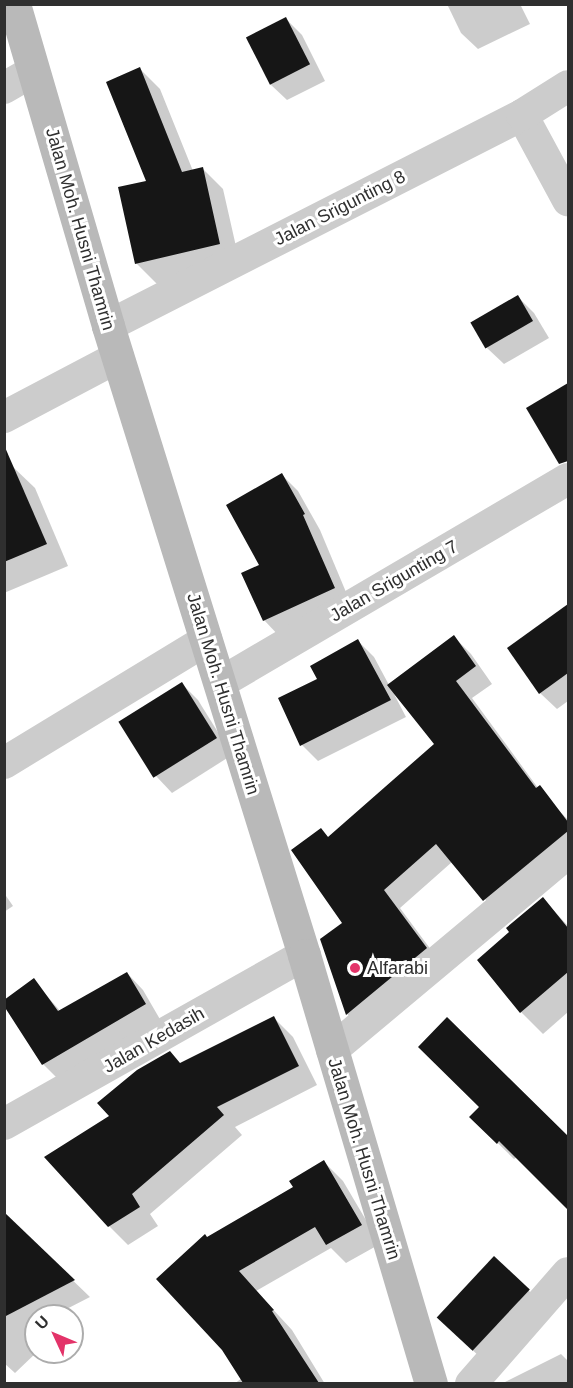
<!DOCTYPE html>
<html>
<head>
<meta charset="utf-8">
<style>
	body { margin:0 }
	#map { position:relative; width:573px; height:1388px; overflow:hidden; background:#fff; font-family:Helvetica,sans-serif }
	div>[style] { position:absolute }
	.shadow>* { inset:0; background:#0003 }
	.building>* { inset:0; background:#161616; transform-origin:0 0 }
	.street>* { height:32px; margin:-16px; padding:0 16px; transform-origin:16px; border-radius:16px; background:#ccc }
	.secondary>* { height:33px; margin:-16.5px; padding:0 16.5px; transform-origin:16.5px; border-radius:16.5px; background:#b9b9b9 }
	.dots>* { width:16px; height:16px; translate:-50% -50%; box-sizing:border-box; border:3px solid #fff; border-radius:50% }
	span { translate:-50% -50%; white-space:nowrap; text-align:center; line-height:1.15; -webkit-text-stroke:6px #fff; paint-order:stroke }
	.street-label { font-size:18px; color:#2f2f2f }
	.poi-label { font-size:18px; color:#2f2f2f }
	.left { translate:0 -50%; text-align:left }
	.frame { position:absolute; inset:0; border:6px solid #2f2f2f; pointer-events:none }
	.north { position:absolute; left:24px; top:1304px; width:60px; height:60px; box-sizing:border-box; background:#fff; border:2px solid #acacac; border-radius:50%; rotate:314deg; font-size:16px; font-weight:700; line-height:24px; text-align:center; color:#2f2f2f }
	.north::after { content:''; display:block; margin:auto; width:21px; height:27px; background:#e33369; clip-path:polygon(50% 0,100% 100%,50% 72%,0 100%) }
</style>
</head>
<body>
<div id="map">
	<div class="shadow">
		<div style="clip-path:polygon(447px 4px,520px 4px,530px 24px,478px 49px,461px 33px)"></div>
		<div style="clip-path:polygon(286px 19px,302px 35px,325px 81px,287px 100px,270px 84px)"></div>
		<div style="clip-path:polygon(140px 69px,160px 89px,193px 171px,203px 169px,223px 189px,240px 264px,157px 284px,136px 263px,148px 182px)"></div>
		<div style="clip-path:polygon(518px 297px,534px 313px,549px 338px,504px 364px,487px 348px)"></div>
		<div style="clip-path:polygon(12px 466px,35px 488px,68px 566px,4px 593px,4px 469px)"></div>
		<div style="clip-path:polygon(282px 475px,298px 491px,320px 530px,351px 604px,280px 637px,264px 620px,261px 565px)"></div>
		<div style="clip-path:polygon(565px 608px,568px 611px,568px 701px,557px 709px,540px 693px)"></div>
		<div style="clip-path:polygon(454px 637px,471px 654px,492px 684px,472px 698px,538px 788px,568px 820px,568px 862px,501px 917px,452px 862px,400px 908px,443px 966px,364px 1031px,347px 1014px,321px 940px,344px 923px,321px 830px,329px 838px,436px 744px,394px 694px,406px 717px,318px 761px,302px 745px,319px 680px,358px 641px,374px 657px,389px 685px)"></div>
		<div style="clip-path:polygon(182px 684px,198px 700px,232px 755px,172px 793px,156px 776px,121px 722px)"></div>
		<div style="clip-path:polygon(4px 893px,13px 906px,4px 912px)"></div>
		<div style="clip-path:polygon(543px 899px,568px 926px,568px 1012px,543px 1034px,521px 1012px,512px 933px)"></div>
		<div style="clip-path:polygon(127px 973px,143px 990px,161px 1021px,59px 1080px,43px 1064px,33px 980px,61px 1012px)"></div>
		<div style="clip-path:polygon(274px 1018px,293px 1037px,317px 1085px,235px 1127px,242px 1135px,150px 1214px,158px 1226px,128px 1245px,109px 1226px,111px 1117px,181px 1065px)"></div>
		<div style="clip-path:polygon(448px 1019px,568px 1138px,568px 1208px,517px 1157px,514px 1159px,471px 1117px,481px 1107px)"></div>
		<div style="clip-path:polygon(324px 1162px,343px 1181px,380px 1244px,346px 1263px,331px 1248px,256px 1291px,292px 1330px,325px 1384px,234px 1384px,242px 1378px,207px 1239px,295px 1188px)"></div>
		<div style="clip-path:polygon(4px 1214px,90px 1297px,53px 1316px,36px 1316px,36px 1325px,28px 1329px,36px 1337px,37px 1352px,15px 1373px,4px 1363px)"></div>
		<div style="clip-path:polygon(517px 1279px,533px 1295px,492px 1368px,456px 1335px)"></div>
		<div style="clip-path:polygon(561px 1354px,568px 1361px,568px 1384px,501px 1384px)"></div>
	</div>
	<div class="building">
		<div style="left:286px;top:17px;width:53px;height:45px;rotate:63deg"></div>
		<div style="clip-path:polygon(140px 67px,182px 172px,203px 167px,220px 244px,135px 264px,118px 187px,146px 181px,106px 82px)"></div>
		<div style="left:518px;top:295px;width:30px;height:55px;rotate:60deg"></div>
		<div style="clip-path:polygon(568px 383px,568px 461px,559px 464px,526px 408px)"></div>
		<div style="clip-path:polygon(4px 445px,47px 544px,4px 562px)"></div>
		<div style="clip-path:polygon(282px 473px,305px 514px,303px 515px,335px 588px,263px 621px,241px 573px,259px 565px,226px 505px)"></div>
		<div style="clip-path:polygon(568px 604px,568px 673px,539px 694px,507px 648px)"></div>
		<div style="clip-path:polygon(454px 635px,476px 666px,456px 681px,536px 788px,540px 785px,568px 822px,568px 831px,483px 901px,436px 844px,384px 890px,427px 948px,346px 1015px,320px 939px,342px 923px,291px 850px,321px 828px,328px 837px,434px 744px,387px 685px)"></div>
		<div style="clip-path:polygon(358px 639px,391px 700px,300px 746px,278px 698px,317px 679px,310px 666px)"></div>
		<div style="left:182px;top:682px;width:66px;height:75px;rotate:58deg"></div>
		<div style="clip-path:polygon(543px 897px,568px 928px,568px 972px,520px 1013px,477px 960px,509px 932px,506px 928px)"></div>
		<div style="clip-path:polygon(127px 972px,146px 1004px,42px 1065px,4px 1006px,4px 1000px,34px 978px,58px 1011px)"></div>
		<div style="clip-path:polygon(274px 1016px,299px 1066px,217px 1107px,224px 1115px,132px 1194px,140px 1207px,108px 1227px,44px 1157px,109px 1116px,97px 1103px,137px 1070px,170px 1051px,180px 1063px)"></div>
		<div style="clip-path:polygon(447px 1017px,568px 1136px,568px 1210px,499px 1141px,497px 1144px,469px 1117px,479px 1107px,418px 1047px)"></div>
		<div style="clip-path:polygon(324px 1160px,362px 1225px,326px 1245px,315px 1227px,239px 1271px,274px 1310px,272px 1311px,319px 1383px,243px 1383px,222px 1350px,156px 1279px,205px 1234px,207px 1237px,293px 1187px,289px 1181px)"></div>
		<div style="clip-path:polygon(4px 1212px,75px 1280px,4px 1317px)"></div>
		<div style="left:494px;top:1256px;width:49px;height:84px;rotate:43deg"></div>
	</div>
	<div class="street">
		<div style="left:4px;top:88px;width:34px;rotate:-30deg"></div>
		<div style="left:522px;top:115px;width:97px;rotate:61.6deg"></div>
		<div style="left:108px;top:326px;width:465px;rotate:-27deg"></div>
		<div style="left:522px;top:115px;width:54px;rotate:-32.2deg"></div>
		<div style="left:4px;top:417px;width:129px;rotate:-27.8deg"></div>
		<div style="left:220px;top:683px;width:403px;rotate:-30.4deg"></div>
		<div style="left:4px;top:763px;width:237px;rotate:-31.3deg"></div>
		<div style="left:332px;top:1050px;width:307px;rotate:-39.9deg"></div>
		<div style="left:4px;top:1124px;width:344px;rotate:-29.4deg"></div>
		<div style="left:471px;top:1384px;width:147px;rotate:-48.9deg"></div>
	</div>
	<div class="secondary">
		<div style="left:14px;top:4px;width:335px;rotate:73.7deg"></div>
		<div style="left:108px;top:326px;width:659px;rotate:72.69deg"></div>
		<div style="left:304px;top:955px;width:447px;rotate:73.5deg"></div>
	</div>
	<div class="dots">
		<div style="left:355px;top:968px;background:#e33369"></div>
	</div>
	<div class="street-label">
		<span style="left:340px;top:208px;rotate:-27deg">Jalan Srigunting 8</span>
		<span style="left:80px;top:229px;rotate:74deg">Jalan Moh. Husni Thamrin</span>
		<span style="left:394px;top:581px;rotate:-30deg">Jalan Srigunting 7</span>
		<span style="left:223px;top:694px;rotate:73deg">Jalan Moh. Husni Thamrin</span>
		<span style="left:154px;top:1040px;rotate:-30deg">Jalan Kedasih</span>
		<span style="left:364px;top:1159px;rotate:73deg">Jalan Moh. Husni Thamrin</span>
	</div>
	<div class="poi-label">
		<span class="left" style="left:367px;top:968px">Alfarabi</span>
	</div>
	<div class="frame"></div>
	<div class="north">U</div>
</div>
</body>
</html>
